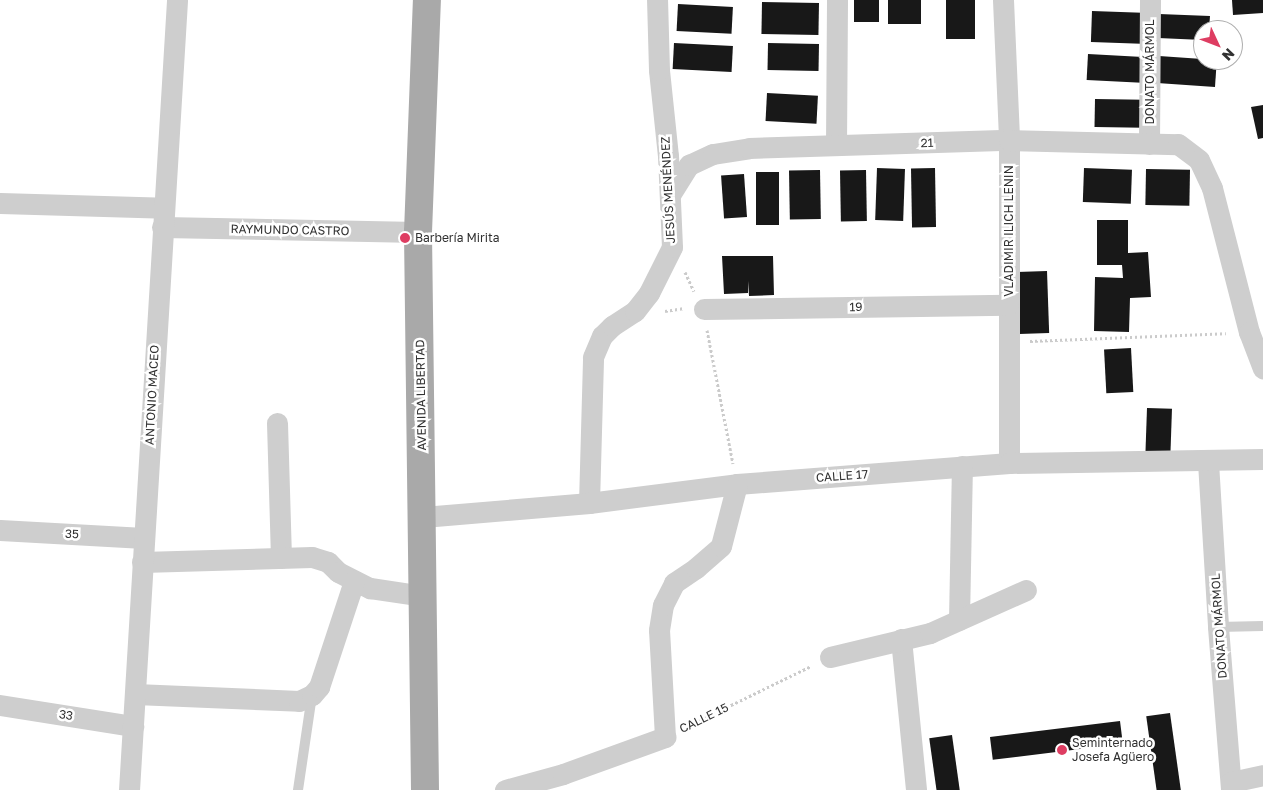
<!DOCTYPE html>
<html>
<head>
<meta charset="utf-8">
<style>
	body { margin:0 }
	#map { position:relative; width:1263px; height:790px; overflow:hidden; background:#fff; font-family:"Golos Text",sans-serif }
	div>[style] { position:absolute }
	.building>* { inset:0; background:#181818; transform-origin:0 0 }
	.path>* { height:3px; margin-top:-1.5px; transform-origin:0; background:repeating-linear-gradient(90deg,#cbcbcb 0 2.5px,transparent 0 5px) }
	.lane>* { height:10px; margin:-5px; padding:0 5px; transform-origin:5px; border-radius:5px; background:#cecece }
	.street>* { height:21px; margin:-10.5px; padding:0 10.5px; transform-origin:10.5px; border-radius:10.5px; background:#cecece }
	.primary>* { height:28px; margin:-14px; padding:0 14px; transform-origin:14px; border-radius:14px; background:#a9a9a9 }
	.dots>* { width:14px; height:14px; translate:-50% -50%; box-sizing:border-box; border:2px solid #fff; border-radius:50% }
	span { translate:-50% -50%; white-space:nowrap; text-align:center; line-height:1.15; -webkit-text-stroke:5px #fff; paint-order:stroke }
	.street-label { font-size:12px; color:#313131 }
	.poi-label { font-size:12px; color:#313131 }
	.left { translate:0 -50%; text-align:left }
	.north { position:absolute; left:1193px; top:20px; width:50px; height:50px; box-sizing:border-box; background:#fff; border:1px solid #adadad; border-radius:50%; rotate:133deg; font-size:14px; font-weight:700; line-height:20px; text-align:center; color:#313131 }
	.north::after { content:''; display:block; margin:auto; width:18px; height:22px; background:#de3d62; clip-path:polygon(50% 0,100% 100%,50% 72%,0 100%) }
</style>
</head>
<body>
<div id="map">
	<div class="building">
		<div style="left:854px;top:0;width:25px;height:22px"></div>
		<div style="left:888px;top:0;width:33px;height:24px"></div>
		<div style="left:946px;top:0;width:29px;height:39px"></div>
		<div style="clip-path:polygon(1232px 0,1263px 0,1263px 13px,1233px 15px)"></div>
		<div style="left:762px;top:2px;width:57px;height:32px;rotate:1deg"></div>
		<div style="left:678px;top:4px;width:55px;height:27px;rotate:3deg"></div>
		<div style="left:1092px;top:11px;width:50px;height:31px;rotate:2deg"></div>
		<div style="clip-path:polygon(1159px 14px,1210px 16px,1209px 30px,1203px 30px,1203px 40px,1158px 38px)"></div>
		<div style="left:674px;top:43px;width:59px;height:26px;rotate:3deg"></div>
		<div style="left:768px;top:43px;width:51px;height:27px;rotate:1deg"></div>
		<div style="left:1088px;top:54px;width:55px;height:26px;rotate:3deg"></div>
		<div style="left:1159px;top:56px;width:58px;height:27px;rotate:4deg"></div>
		<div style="left:767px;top:93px;width:51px;height:28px;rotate:3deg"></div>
		<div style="left:1095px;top:99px;width:49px;height:28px;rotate:1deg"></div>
		<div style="clip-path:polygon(1263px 105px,1263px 138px,1258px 139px,1251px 107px)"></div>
		<div style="left:877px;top:168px;width:28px;height:52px;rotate:2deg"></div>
		<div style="left:935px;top:168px;width:59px;height:24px;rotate:89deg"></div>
		<div style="left:1084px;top:168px;width:48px;height:34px;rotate:2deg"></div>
		<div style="left:1146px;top:169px;width:44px;height:36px;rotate:1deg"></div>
		<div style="left:820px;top:170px;width:49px;height:31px;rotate:89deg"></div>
		<div style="left:866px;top:170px;width:51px;height:26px;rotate:89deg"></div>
		<div style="left:756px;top:172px;width:23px;height:53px"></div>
		<div style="left:744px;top:174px;width:43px;height:23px;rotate:86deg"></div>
		<div style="clip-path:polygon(1097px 220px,1128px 220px,1128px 253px,1148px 252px,1151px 297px,1130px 298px,1129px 332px,1094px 331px,1095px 277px,1123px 278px,1122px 265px,1097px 265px)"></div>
		<div style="clip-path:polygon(722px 256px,773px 256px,774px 295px,749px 296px,748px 281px,748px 293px,724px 294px)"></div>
		<div style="left:1047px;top:271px;width:62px;height:30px;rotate:88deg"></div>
		<div style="left:1131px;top:348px;width:44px;height:27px;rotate:87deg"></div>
		<div style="left:1147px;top:408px;width:25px;height:47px;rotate:2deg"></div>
		<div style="left:1170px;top:713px;width:78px;height:24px;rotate:82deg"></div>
		<div style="left:1120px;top:721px;width:23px;height:131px;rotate:83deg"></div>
		<div style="left:952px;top:735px;width:56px;height:23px;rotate:82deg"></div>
	</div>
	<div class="path">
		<div style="left:685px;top:272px;width:21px;rotate:65deg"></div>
		<div style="left:665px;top:311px;width:18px;rotate:-9deg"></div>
		<div style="left:707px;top:330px;width:136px;rotate:79deg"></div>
		<div style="left:1030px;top:341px;width:196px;rotate:-2.3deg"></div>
		<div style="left:686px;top:727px;width:139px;rotate:-26deg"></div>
	</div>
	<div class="lane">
		<div style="left:1218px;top:627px;width:45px;rotate:-1.3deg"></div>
		<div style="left:298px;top:790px;width:96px;rotate:-81.6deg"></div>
	</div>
	<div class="street">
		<div style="left:1003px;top:0;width:140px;rotate:87.5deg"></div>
		<div style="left:1009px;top:140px;width:323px;rotate:90deg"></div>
		<div style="left:1149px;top:144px;width:144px;rotate:-89.6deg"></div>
		<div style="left:836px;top:145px;width:145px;rotate:-89.6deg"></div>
		<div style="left:670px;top:195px;width:36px;rotate:-58deg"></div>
		<div style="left:689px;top:165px;width:26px;rotate:-25deg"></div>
		<div style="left:713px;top:154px;width:36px;rotate:-9deg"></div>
		<div style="left:749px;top:148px;width:260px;rotate:-1.8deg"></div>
		<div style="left:1009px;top:140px;width:169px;rotate:1.4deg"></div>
		<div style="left:1178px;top:144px;width:26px;rotate:37deg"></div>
		<div style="left:1199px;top:160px;width:31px;rotate:65deg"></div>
		<div style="left:1212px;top:188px;width:149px;rotate:75.6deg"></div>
		<div style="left:1249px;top:332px;width:39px;rotate:69deg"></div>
		<div style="left:0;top:203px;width:164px;rotate:1.7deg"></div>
		<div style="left:162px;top:227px;width:256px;rotate:1.1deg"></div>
		<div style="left:704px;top:309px;width:304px;rotate:-0.8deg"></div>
		<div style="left:277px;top:423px;width:135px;rotate:88.3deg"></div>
		<div style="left:1208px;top:462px;width:165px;rotate:86.5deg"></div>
		<div style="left:1218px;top:627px;width:164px;rotate:85.4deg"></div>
		<div style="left:589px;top:503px;width:146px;rotate:-88.4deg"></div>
		<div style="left:593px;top:357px;width:23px;rotate:-67deg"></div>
		<div style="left:602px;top:336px;width:14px;rotate:-45deg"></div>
		<div style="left:612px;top:326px;width:27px;rotate:-33deg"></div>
		<div style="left:635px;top:311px;width:23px;rotate:-52deg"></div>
		<div style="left:649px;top:293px;width:51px;rotate:-63.4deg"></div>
		<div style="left:672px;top:247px;width:91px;rotate:-92.5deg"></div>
		<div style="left:668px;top:156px;width:86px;rotate:-96deg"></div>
		<div style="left:659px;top:70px;width:70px;rotate:-91.6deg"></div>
		<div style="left:423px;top:517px;width:167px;rotate:-4.8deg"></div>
		<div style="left:589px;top:503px;width:149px;rotate:-7.3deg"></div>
		<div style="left:737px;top:484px;width:273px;rotate:-4.4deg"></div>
		<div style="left:1009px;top:463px;width:254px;rotate:-0.9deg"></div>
		<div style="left:0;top:530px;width:144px;rotate:3.2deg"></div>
		<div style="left:142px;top:562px;width:170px;rotate:-1.7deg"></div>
		<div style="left:312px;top:557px;width:17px;rotate:17deg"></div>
		<div style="left:328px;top:562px;width:14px;rotate:45deg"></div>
		<div style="left:338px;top:572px;width:36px;rotate:27deg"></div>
		<div style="left:370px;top:588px;width:55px;rotate:8.4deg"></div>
		<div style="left:959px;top:620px;width:154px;rotate:-88.9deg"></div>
		<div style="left:901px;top:639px;width:152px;rotate:84.3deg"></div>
		<div style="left:830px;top:657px;width:103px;rotate:-13.5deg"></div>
		<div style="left:930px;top:633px;width:105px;rotate:-24.1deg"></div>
		<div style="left:135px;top:694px;width:164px;rotate:2.4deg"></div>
		<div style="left:299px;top:701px;width:14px;rotate:-25deg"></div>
		<div style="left:312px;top:695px;width:11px;rotate:-49deg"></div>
		<div style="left:319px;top:687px;width:112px;rotate:-71.7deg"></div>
		<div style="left:0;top:705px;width:135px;rotate:9deg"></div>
		<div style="left:1231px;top:782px;width:33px;rotate:-12deg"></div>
		<div style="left:129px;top:790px;width:791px;rotate:-86.52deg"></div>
		<div style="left:505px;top:790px;width:60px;rotate:-15.4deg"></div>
		<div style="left:563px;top:774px;width:109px;rotate:-19.9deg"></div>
		<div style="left:665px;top:737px;width:107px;rotate:-93.2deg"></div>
		<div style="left:659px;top:630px;width:25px;rotate:-81deg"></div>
		<div style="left:663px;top:605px;width:25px;rotate:-63deg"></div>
		<div style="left:674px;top:583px;width:27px;rotate:-34deg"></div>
		<div style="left:696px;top:568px;width:33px;rotate:-41deg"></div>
		<div style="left:721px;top:546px;width:64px;rotate:-75.5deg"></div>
	</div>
	<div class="primary">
		<div style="left:425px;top:790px;width:558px;rotate:-90.72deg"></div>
		<div style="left:418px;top:232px;width:232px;rotate:-87.8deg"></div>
	</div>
	<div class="dots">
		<div style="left:405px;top:238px;background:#de3d62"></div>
		<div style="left:1062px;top:750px;background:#de3d62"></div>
	</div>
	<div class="street-label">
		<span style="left:1150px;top:72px;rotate:-90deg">DONATO MÁRMOL</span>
		<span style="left:927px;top:143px;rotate:-2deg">21</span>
		<span style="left:668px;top:190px;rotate:-93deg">JESÚS MENÉNDEZ</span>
		<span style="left:290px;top:230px;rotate:1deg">RAYMUNDO CASTRO</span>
		<span style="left:1009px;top:231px;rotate:-90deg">VLADIMIR ILICH LENIN</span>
		<span style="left:856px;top:307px;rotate:-1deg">19</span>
		<span style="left:152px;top:395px;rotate:-87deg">ANTONIO MACEO</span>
		<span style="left:421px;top:395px;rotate:-91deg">AVENIDA LIBERTAD</span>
		<span style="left:842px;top:476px;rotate:-4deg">CALLE 17</span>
		<span style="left:72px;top:534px;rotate:3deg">35</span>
		<span style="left:1219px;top:626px;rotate:-94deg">DONATO MÁRMOL</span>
		<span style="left:66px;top:715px;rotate:9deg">33</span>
		<span style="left:704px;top:718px;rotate:-26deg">CALLE 15</span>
	</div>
	<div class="poi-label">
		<span class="left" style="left:415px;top:238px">Barbería Mirita</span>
		<span class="left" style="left:1072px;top:750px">Seminternado<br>Josefa Agüero</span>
	</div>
	<div class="north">N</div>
</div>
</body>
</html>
